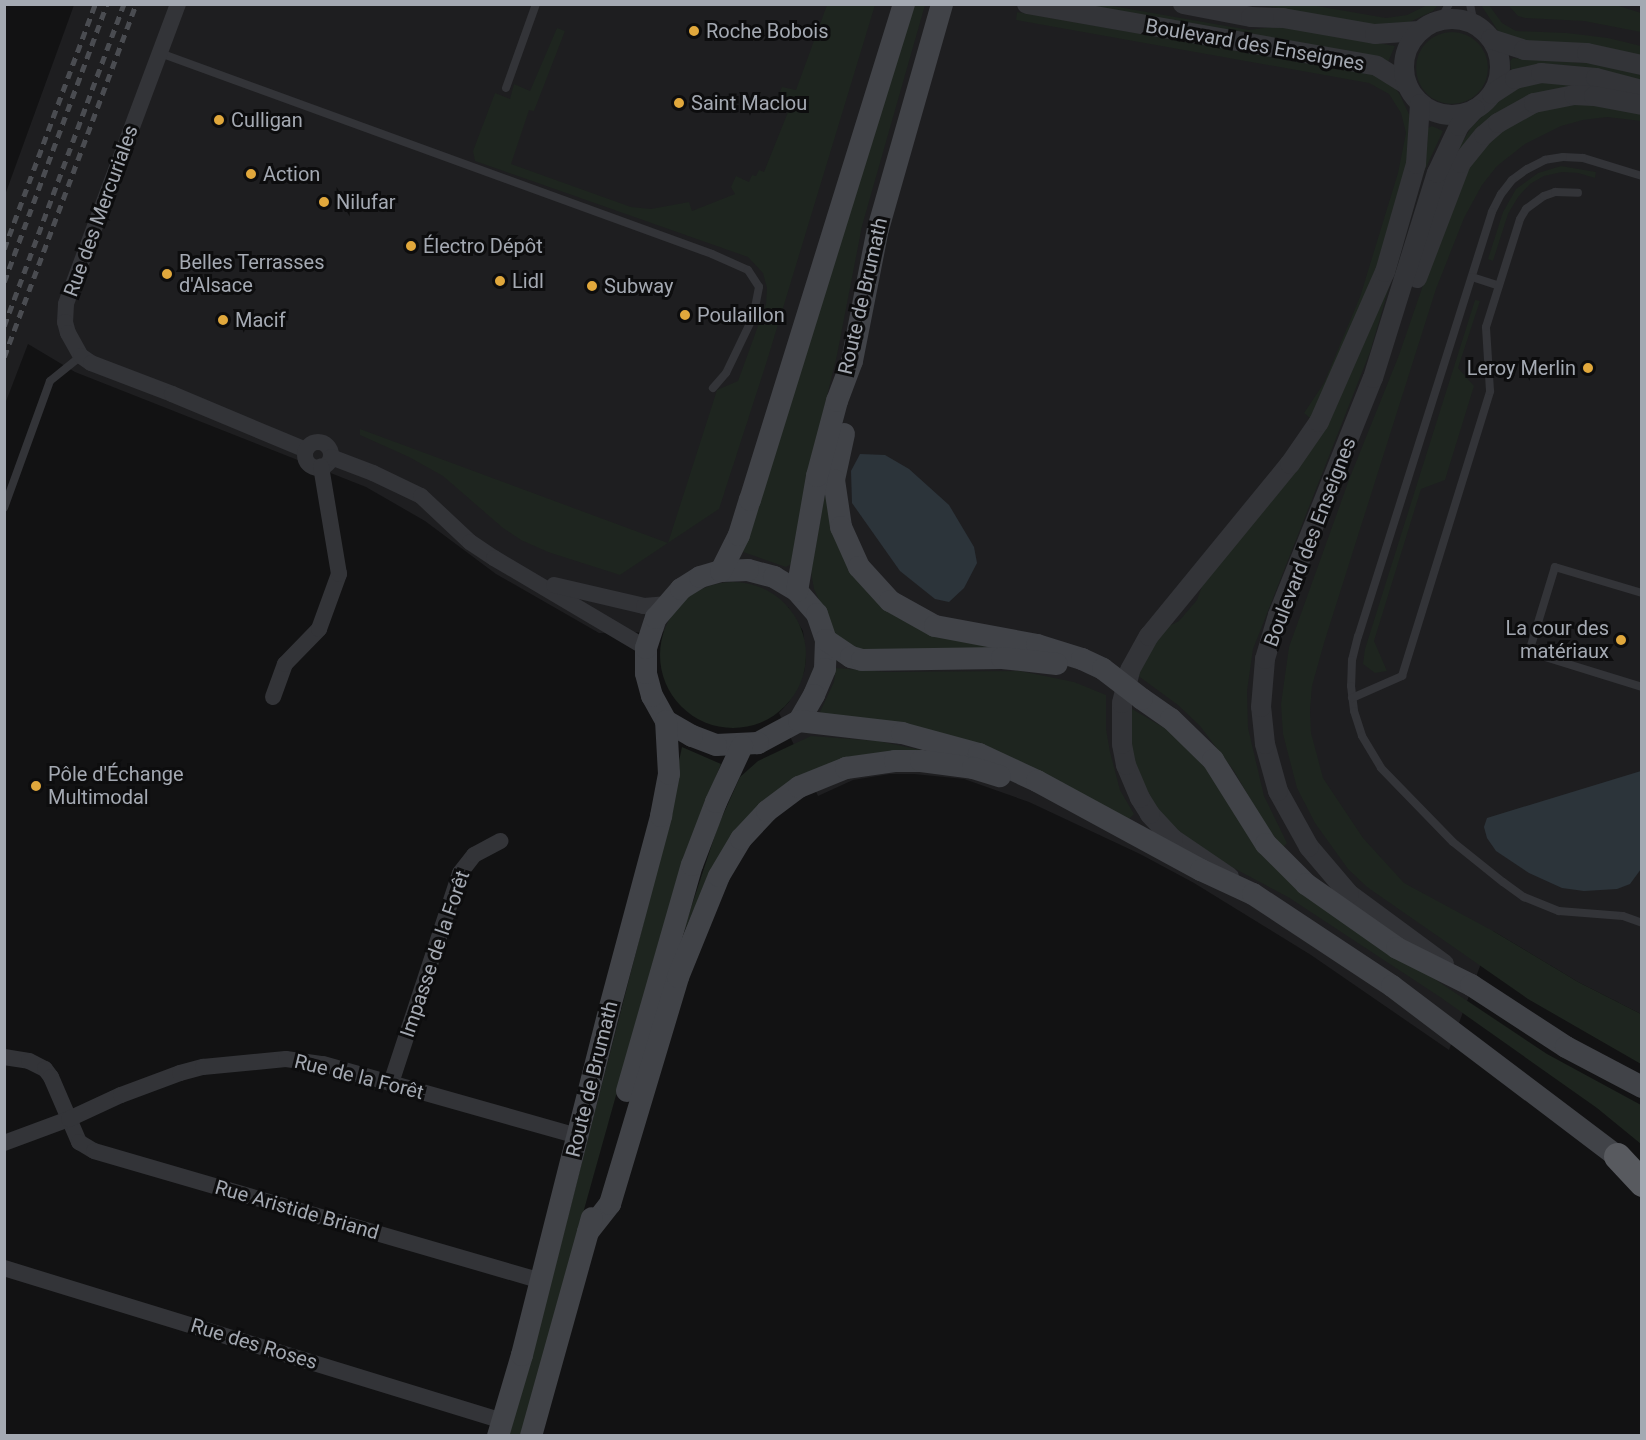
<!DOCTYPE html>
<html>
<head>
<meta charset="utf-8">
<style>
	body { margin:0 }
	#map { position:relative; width:1646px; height:1440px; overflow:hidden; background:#121213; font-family:Roboto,sans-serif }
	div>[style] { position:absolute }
	.built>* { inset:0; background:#1e1e20 }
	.green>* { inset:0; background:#1e251f }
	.round { border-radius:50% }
	.water>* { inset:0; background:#2c343a }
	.service>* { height:8px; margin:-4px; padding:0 4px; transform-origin:4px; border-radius:4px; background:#333438 }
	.minor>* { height:16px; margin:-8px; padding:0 8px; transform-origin:8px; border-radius:8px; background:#333438 }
	.minor>.ring { margin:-8px; padding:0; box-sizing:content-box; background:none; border:16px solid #333438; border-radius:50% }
	.tertiary>* { height:20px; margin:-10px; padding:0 10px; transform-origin:10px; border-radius:10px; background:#333438 }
	.tertiary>.ring { margin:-10px; padding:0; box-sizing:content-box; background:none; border:20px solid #333438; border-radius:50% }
	.secondary>* { height:22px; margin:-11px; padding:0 11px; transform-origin:11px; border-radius:11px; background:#414348 }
	.trunk>* { height:27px; margin:-13.5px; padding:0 13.5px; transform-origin:13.5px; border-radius:13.5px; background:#585a5f }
	.rail>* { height:4.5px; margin-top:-2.25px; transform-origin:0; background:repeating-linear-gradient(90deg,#4a4c51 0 8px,transparent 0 14px) }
	.secondary-bridge>* { height:22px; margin:-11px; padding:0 11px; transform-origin:11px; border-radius:11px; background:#414348 }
	.dots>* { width:16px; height:16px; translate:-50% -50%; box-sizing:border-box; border:3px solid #0d0d0e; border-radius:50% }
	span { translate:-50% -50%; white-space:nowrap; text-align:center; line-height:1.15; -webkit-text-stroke:6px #0d0d0e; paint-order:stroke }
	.poi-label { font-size:20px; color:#a4a9b2 }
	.left { translate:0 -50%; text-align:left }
	.right { translate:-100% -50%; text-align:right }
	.street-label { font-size:20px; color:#a4a9b2 }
	.frame { position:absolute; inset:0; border:6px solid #a4a9b2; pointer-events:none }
</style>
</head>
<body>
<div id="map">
	<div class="built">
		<div style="clip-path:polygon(74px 5px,1641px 5px,1641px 1014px,1578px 982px,1493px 931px,1449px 1050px,1311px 955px,1194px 883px,1140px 854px,1029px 802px,964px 779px,914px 774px,890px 774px,853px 780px,818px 796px,779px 713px,789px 702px,804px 672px,806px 659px,803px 631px,788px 607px,662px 632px,599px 633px,496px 574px,425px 521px,366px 487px,75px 372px,28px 344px,5px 404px,5px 195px)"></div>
	</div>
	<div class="green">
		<div style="clip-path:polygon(827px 5px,875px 5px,766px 364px,719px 509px,620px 575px,548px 552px,521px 540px,503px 528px,443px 476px,409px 457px,360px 435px,360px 429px,668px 543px,717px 390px,738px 381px,766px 304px,767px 288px,763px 273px,748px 257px,475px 161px,473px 151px,495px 93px,510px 99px,514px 84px,530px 91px,557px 28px,565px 31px,534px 111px,529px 110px,511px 164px,631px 207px,651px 209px,689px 202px,692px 211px,735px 194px,731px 187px,736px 176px,749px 182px,752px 175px,756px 176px,759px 170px,764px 172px,792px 102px,778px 96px,782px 87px,796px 90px)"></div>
		<div style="clip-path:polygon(914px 5px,925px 5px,862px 226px,837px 355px,805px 486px,791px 564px,786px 567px,743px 552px)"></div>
		<div style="clip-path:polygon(1083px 5px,1107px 5px,1249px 30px,1279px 26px,1395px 46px,1388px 62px)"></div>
		<div style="clip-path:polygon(1260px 5px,1311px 5px,1386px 18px,1407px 15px,1427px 5px,1438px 5px,1433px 11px,1403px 25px,1375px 25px)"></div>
		<div style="clip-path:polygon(1481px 5px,1489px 5px,1502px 23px,1516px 31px,1567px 33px,1608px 38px,1641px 46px,1641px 56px,1586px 44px,1519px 41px,1498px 31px)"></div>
		<div style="clip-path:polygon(1508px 5px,1616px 5px,1641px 13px,1641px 32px,1584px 21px,1525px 18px,1518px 16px)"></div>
		<div style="clip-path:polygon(1017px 12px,1375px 75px,1393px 85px,1400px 95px,1413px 123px,1414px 140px,1384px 256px,1311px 419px,1304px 413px,1324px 383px,1360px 297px,1398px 173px,1406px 133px,1401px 113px,1389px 94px,1369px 83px,1016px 20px)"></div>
		<div class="round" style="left:1416px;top:32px;width:72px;height:72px"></div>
		<div style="clip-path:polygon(1513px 58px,1600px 64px,1641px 75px,1641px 80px,1572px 66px,1551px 64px,1511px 70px,1510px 61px)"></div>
		<div style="clip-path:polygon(1546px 82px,1580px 84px,1552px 92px,1454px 156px,1472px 126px,1502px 98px,1521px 86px)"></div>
		<div style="clip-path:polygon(1585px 102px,1641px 112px,1641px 121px,1607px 117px,1583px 120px,1561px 126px,1525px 144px,1497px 166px,1482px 185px,1464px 218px,1436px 289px,1324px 643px,1312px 686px,1310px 710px,1311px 733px,1323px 778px,1363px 838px,1404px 883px,1493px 931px,1578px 982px,1641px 1014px,1641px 1064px,1528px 999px,1367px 887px,1348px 869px,1315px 823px,1297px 788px,1283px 734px,1281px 704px,1289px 647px,1350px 477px,1399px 355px,1453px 198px,1468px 166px,1484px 143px,1537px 109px)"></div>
		<div style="clip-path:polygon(1432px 126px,1443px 131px,1422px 176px,1370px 352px,1253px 649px,1247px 691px,1248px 728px,1264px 796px,1287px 843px,1283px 847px,1267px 828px,1234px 771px,1200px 726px,1178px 705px,1133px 672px,1158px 632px,1179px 621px,1197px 600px,1205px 578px,1307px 454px,1411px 204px,1427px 146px,1428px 128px)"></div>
		<div style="clip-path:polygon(1561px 166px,1596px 172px,1595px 178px,1578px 173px,1562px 172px,1544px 176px,1530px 184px,1518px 197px,1508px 214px,1493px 261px,1488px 259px,1503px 212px,1516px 189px,1538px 173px)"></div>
		<div style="clip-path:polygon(1475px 300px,1480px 301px,1458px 368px,1474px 386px,1445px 480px,1421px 489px,1374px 641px,1387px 671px,1375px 673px,1363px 664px,1365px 649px)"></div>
		<div style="clip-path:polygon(825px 494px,857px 576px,993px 644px,993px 650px,871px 654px,837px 639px,814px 589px,811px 572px)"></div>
		<div class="round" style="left:660px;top:582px;width:146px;height:146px"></div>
		<div style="clip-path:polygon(836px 668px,887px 672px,1020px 671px,1074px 682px,1106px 695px,1106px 729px,1110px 752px,1120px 790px,1134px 814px,1127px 821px,1044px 777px,823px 717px,820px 712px,834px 682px)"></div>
		<div style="clip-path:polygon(1127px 706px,1178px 736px,1358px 928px,1547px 1054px,1641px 1105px,1641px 1144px,1597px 1108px,1440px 997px,1288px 897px,1213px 857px,1163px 819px,1133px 765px)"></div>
		<div style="clip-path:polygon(811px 736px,878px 741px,940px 754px,802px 775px,694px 909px,680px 941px,718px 826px,740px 777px,758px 761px)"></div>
		<div style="clip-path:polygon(682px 747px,721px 764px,704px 806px,620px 1081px,521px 1435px,509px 1436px,547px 1298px,644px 921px)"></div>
	</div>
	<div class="water">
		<div style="clip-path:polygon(860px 454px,885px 455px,909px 469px,949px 505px,974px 547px,977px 563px,964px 588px,949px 602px,935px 599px,900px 571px,852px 503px,851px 471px)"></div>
		<div style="clip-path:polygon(1641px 771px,1641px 869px,1630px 884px,1617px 889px,1584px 891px,1562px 888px,1529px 873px,1496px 851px,1487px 838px,1484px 827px,1487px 818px)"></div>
	</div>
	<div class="service">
		<div style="left:1470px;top:4px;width:20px;rotate:79deg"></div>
		<div style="left:1440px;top:21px;width:19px;rotate:-62deg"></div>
		<div style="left:160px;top:53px;width:587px;rotate:20.01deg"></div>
		<div style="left:712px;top:254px;width:39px;rotate:24deg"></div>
		<div style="left:748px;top:270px;width:20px;rotate:57deg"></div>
		<div style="left:759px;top:287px;width:31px;rotate:101deg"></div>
		<div style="left:753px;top:317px;width:62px;rotate:115.7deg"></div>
		<div style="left:726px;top:373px;width:20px;rotate:131deg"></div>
		<div style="left:506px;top:88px;width:89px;rotate:-70.3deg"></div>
		<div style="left:1642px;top:176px;width:62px;rotate:-163deg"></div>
		<div style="left:1583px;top:158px;width:20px;rotate:-177deg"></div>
		<div style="left:1563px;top:157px;width:18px;rotate:171deg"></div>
		<div style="left:1545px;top:160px;width:20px;rotate:153deg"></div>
		<div style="left:1527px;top:169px;width:19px;rotate:144deg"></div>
		<div style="left:1512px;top:180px;width:18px;rotate:128deg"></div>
		<div style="left:1501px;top:194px;width:20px;rotate:117deg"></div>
		<div style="left:1492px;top:212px;width:445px;rotate:107.5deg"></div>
		<div style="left:1358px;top:636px;width:25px;rotate:104deg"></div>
		<div style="left:1352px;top:660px;width:26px;rotate:92deg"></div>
		<div style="left:1351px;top:686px;width:25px;rotate:83deg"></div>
		<div style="left:1354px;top:711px;width:26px;rotate:72deg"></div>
		<div style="left:1362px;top:736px;width:37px;rotate:59deg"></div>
		<div style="left:1381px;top:768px;width:103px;rotate:45.8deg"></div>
		<div style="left:1453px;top:842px;width:64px;rotate:38.7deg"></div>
		<div style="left:1503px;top:882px;width:26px;rotate:36deg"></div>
		<div style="left:1524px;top:897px;width:38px;rotate:22deg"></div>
		<div style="left:1559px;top:911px;width:64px;rotate:4.5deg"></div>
		<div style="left:1623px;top:916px;width:20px;rotate:20deg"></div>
		<div style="left:1472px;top:277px;width:28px;rotate:18deg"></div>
		<div style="left:4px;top:508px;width:135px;rotate:-70.1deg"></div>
		<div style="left:50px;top:381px;width:40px;rotate:-39deg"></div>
		<div style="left:1642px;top:593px;width:91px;rotate:-163.4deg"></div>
		<div style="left:1555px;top:567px;width:89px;rotate:107deg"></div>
		<div style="left:1529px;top:652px;width:118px;rotate:17.2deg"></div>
		<div style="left:1352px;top:698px;width:55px;rotate:-23.7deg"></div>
		<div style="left:1402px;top:676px;width:298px;rotate:-72.8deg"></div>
		<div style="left:1490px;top:391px;width:64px;rotate:-93.6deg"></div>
		<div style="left:1486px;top:327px;width:113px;rotate:-72.5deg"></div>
		<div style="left:1520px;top:219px;width:12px;rotate:-59deg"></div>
		<div style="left:1526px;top:209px;width:22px;rotate:-36deg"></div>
		<div style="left:1544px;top:196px;width:12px;rotate:-20deg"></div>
		<div style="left:1555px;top:192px;width:23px;rotate:2deg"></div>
	</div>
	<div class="minor">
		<div style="left:178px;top:4px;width:320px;rotate:110.5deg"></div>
		<div style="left:66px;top:304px;width:18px;rotate:93deg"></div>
		<div style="left:65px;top:322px;width:11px;rotate:75deg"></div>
		<div style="left:68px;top:333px;width:26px;rotate:61deg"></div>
		<div style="left:81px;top:356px;width:12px;rotate:35deg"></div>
		<div style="left:91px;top:363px;width:87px;rotate:20.9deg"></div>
		<div style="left:172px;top:394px;width:145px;rotate:22.7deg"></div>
		<div class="ring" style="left:305px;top:442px;width:10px;height:10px"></div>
		<div style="left:331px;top:457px;width:45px;rotate:20.9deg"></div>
		<div style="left:373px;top:473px;width:53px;rotate:25.6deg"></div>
		<div style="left:421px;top:496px;width:67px;rotate:43.2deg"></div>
		<div style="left:470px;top:542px;width:29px;rotate:34deg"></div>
		<div style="left:494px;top:558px;width:177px;rotate:30.6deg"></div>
		<div style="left:554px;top:585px;width:92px;rotate:13.1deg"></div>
		<div style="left:644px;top:606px;width:21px;rotate:-5deg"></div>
		<div style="left:273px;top:697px;width:35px;rotate:-70deg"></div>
		<div style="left:285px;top:664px;width:49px;rotate:-45.8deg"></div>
		<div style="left:319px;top:629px;width:59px;rotate:-70deg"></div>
		<div style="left:339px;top:574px;width:109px;rotate:-99.5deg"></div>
		<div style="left:4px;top:1057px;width:25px;rotate:9deg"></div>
		<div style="left:29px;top:1061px;width:18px;rotate:27deg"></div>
		<div style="left:45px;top:1069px;width:10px;rotate:53deg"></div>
		<div style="left:51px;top:1077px;width:71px;rotate:66.7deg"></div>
		<div style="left:79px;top:1142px;width:17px;rotate:31deg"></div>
		<div style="left:94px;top:1151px;width:466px;rotate:16.2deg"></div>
		<div style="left:391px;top:1083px;width:221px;rotate:-71.8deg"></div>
		<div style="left:460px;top:873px;width:23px;rotate:-52deg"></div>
		<div style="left:474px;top:855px;width:30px;rotate:-28deg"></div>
		<div style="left:4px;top:1143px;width:69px;rotate:-20.3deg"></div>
		<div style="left:69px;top:1119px;width:57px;rotate:-24.8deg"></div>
		<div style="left:121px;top:1095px;width:63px;rotate:-20.4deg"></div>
		<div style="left:180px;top:1073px;width:24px;rotate:-15deg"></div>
		<div style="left:203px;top:1067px;width:83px;rotate:-5.5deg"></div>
		<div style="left:286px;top:1059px;width:37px;rotate:8deg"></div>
		<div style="left:323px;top:1064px;width:265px;rotate:15.8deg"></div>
		<div style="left:4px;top:1268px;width:522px;rotate:17.05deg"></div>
	</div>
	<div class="tertiary">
		<div style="left:1027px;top:4px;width:355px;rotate:10deg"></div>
		<div style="left:1377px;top:66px;width:36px;rotate:32deg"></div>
		<div style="left:1183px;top:4px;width:69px;rotate:10.8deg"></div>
		<div style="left:1251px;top:17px;width:32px;rotate:2deg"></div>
		<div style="left:1283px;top:18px;width:93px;rotate:9.9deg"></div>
		<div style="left:1375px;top:34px;width:44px;rotate:-3.9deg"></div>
		<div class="ring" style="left:1404px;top:19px;width:76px;height:76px"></div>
		<div style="left:1491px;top:39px;width:35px;rotate:18deg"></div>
		<div style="left:1524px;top:50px;width:63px;rotate:2.7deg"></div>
		<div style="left:1587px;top:53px;width:56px;rotate:12.3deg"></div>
		<div style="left:1492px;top:94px;width:27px;rotate:-33deg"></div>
		<div style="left:1515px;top:79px;width:27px;rotate:-13deg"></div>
		<div style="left:1541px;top:73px;width:55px;rotate:5.2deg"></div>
		<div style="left:1596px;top:78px;width:48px;rotate:14.6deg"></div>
		<div style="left:1417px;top:278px;width:123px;rotate:-69.1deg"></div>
		<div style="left:1461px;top:163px;width:36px;rotate:-51deg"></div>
		<div style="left:1484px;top:135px;width:18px;rotate:-41deg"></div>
		<div style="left:1498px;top:123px;width:41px;rotate:-29.1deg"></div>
		<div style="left:1534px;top:103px;width:41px;rotate:-11.3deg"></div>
		<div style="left:1574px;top:95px;width:20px;rotate:3deg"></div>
		<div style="left:1594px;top:96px;width:49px;rotate:10.6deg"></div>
		<div style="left:1229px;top:877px;width:68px;rotate:-145.8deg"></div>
		<div style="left:1173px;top:839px;width:34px;rotate:-133deg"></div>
		<div style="left:1150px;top:814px;width:19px;rotate:-122deg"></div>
		<div style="left:1140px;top:798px;width:36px;rotate:-113deg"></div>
		<div style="left:1126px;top:765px;width:21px;rotate:-101deg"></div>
		<div style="left:1122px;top:744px;width:41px;rotate:-90deg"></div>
		<div style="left:1122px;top:703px;width:34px;rotate:-76deg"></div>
		<div style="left:1130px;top:670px;width:39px;rotate:-61deg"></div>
		<div style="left:1149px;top:636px;width:222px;rotate:-50.7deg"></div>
		<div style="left:1290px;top:464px;width:51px;rotate:-55.4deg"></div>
		<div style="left:1319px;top:422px;width:164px;rotate:-66.3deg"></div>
		<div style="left:1385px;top:272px;width:112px;rotate:-74deg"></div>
		<div style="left:1416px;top:164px;width:60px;rotate:-86.2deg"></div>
		<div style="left:1444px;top:964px;width:118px;rotate:-143.6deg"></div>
		<div style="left:1349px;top:894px;width:62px;rotate:-130.4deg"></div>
		<div style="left:1309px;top:847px;width:64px;rotate:-119deg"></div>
		<div style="left:1278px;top:791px;width:49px;rotate:-105.5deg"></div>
		<div style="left:1265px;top:744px;width:37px;rotate:-96deg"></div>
		<div style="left:1261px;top:707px;width:48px;rotate:-85.2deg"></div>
		<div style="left:1265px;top:659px;width:46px;rotate:-73.5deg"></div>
		<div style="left:1278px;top:615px;width:255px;rotate:-68.2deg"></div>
		<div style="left:1373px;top:378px;width:215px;rotate:-72.7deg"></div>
		<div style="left:1437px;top:173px;width:52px;rotate:-64.9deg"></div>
		<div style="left:1459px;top:126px;width:23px;rotate:-47deg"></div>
	</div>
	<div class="secondary">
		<div style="left:844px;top:434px;width:47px;rotate:102.3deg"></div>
		<div style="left:834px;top:480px;width:48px;rotate:81.5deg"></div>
		<div style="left:841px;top:527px;width:44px;rotate:65.8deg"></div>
		<div style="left:859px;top:567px;width:46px;rotate:47.6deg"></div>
		<div style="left:890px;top:601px;width:51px;rotate:29.1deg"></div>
		<div style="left:935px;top:626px;width:104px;rotate:10.6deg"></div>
		<div style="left:1037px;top:645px;width:47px;rotate:17.3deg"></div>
		<div style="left:748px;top:570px;width:27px;rotate:15deg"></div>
		<div style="left:774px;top:577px;width:27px;rotate:31deg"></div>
		<div style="left:797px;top:591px;width:30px;rotate:49deg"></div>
		<div style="left:817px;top:614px;width:28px;rotate:71deg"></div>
		<div style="left:826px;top:640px;width:29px;rotate:92deg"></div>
		<div style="left:825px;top:669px;width:28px;rotate:113deg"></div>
		<div style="left:814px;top:695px;width:30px;rotate:120deg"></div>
		<div style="left:799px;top:721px;width:47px;rotate:151.8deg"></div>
		<div style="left:758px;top:743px;width:42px;rotate:177.3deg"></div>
		<div style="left:716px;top:745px;width:26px;rotate:-159deg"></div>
		<div style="left:692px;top:736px;width:30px;rotate:-150deg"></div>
		<div style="left:666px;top:721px;width:29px;rotate:-119deg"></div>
		<div style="left:652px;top:696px;width:24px;rotate:-105deg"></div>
		<div style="left:646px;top:673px;width:25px;rotate:-90deg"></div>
		<div style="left:646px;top:648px;width:32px;rotate:-72deg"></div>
		<div style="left:656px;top:618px;width:38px;rotate:-49deg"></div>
		<div style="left:681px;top:589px;width:22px;rotate:-32deg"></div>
		<div style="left:700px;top:577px;width:22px;rotate:-16deg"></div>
		<div style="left:721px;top:571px;width:27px;rotate:-2deg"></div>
		<div style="left:721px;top:571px;width:40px;rotate:-63.4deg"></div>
		<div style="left:739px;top:535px;width:37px;rotate:-73deg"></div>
		<div style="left:750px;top:500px;width:519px;rotate:-72.75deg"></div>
		<div style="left:797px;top:591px;width:117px;rotate:-80.1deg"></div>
		<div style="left:817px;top:476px;width:78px;rotate:-75.1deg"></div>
		<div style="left:837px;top:401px;width:43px;rotate:-69.4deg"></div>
		<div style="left:852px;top:361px;width:135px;rotate:-78.9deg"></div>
		<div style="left:878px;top:229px;width:234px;rotate:-74.1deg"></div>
		<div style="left:826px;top:640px;width:30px;rotate:34deg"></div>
		<div style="left:851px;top:657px;width:11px;rotate:15deg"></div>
		<div style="left:862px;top:660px;width:140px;rotate:-0.8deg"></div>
		<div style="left:1002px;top:658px;width:55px;rotate:6.2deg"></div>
		<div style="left:1142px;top:699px;width:35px;rotate:35deg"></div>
		<div style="left:1171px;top:719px;width:59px;rotate:44.3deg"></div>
		<div style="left:1213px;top:760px;width:99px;rotate:57.8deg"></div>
		<div style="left:1266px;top:844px;width:57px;rotate:45deg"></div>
		<div style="left:1306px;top:884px;width:111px;rotate:35.1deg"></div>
		<div style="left:1397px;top:948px;width:83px;rotate:26.6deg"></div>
		<div style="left:1471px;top:985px;width:113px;rotate:33.1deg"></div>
		<div style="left:1566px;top:1047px;width:86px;rotate:27.8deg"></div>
		<div style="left:799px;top:721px;width:104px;rotate:6.6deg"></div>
		<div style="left:902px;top:733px;width:80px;rotate:15.3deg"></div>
		<div style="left:979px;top:754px;width:64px;rotate:25deg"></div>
		<div style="left:1037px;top:781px;width:187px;rotate:28.5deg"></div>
		<div style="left:1201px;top:870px;width:57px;rotate:24.8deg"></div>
		<div style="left:1253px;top:894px;width:167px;rotate:33.5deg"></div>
		<div style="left:1392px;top:986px;width:282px;rotate:37.1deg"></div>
		<div style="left:627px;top:1091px;width:235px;rotate:-74deg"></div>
		<div style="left:692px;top:865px;width:67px;rotate:-69.1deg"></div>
		<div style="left:716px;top:802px;width:62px;rotate:-65.1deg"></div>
		<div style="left:588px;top:1232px;width:36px;rotate:-52deg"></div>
		<div style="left:610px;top:1204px;width:237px;rotate:-73.3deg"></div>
		<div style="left:678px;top:977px;width:109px;rotate:-67.9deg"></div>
		<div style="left:719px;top:876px;width:43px;rotate:-59.3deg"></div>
		<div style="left:741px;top:839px;width:38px;rotate:-47deg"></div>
		<div style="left:767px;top:811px;width:40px;rotate:-37deg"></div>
		<div style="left:799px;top:787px;width:51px;rotate:-22deg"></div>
		<div style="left:846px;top:768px;width:49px;rotate:-8.1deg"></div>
		<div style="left:895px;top:761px;width:26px"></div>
		<div style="left:921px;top:761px;width:52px;rotate:7.7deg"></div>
		<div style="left:973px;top:768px;width:28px;rotate:17deg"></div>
		<div style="left:498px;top:1436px;width:84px;rotate:-73.5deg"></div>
		<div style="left:522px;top:1355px;width:359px;rotate:-75.8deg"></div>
		<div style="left:610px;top:1007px;width:198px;rotate:-75deg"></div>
		<div style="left:661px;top:816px;width:43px;rotate:-79.2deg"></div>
		<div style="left:669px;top:774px;width:53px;rotate:-93.2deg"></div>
		<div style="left:531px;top:1436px;width:226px;rotate:-74.4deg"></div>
	</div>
	<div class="trunk">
		<div style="left:1617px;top:1156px;width:37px;rotate:47deg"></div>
	</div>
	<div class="rail">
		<div style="left:4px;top:249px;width:261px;rotate:-69.6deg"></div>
		<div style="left:4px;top:282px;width:296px;rotate:-69.7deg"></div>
		<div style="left:4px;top:326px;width:344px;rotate:-69.6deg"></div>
		<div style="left:4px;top:357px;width:377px;rotate:-69.5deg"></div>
	</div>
	<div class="secondary-bridge">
		<div style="left:1082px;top:659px;width:23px;rotate:25deg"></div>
		<div style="left:1103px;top:669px;width:49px;rotate:37.6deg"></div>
	</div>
	<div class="dots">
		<div style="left:694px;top:31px;background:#e1a83c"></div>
		<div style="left:679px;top:103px;background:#e1a83c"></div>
		<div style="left:219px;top:120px;background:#e1a83c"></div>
		<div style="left:251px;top:174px;background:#e1a83c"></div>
		<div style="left:324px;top:202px;background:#e1a83c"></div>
		<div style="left:411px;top:246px;background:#e1a83c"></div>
		<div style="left:167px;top:274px;background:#e1a83c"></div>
		<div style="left:500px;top:281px;background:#e1a83c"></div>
		<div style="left:592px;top:286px;background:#e1a83c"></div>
		<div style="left:685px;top:315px;background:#e1a83c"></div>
		<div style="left:223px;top:320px;background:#e1a83c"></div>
		<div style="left:1588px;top:368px;background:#e1a83c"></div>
		<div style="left:1621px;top:640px;background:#e1a83c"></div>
		<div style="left:36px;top:786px;background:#e1a83c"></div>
	</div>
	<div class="poi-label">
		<span class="left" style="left:706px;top:31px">Roche Bobois</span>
		<span class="left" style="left:691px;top:103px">Saint Maclou</span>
		<span class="left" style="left:231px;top:120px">Culligan</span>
		<span class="left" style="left:263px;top:174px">Action</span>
		<span class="left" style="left:336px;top:202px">Nilufar</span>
		<span class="left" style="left:423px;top:246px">Électro Dépôt</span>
		<span class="left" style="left:179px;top:274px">Belles Terrasses<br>d'Alsace</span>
		<span class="left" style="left:512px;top:281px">Lidl</span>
		<span class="left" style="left:604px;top:286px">Subway</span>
		<span class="left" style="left:697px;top:315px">Poulaillon</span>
		<span class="left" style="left:235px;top:320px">Macif</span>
		<span class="right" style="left:1576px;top:368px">Leroy Merlin</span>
		<span class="right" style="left:1609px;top:640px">La cour des<br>matériaux</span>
		<span class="left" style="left:48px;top:786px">Pôle d'Échange<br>Multimodal</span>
	</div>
	<div class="street-label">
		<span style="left:1255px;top:45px;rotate:10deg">Boulevard des Enseignes</span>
		<span style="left:101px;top:211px;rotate:-70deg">Rue des Mercuriales</span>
		<span style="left:863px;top:296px;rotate:-77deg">Route de Brumath</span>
		<span style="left:1310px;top:542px;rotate:-69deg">Boulevard des Enseignes</span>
		<span style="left:435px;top:954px;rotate:-71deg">Impasse de la Forêt</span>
		<span style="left:359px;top:1077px;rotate:14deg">Rue de la Forêt</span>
		<span style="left:592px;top:1079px;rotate:-76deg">Route de Brumath</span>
		<span style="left:297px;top:1210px;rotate:16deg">Rue Aristide Briand</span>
		<span style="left:254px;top:1344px;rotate:17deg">Rue des Roses</span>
	</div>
	<div class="frame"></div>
</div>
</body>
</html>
